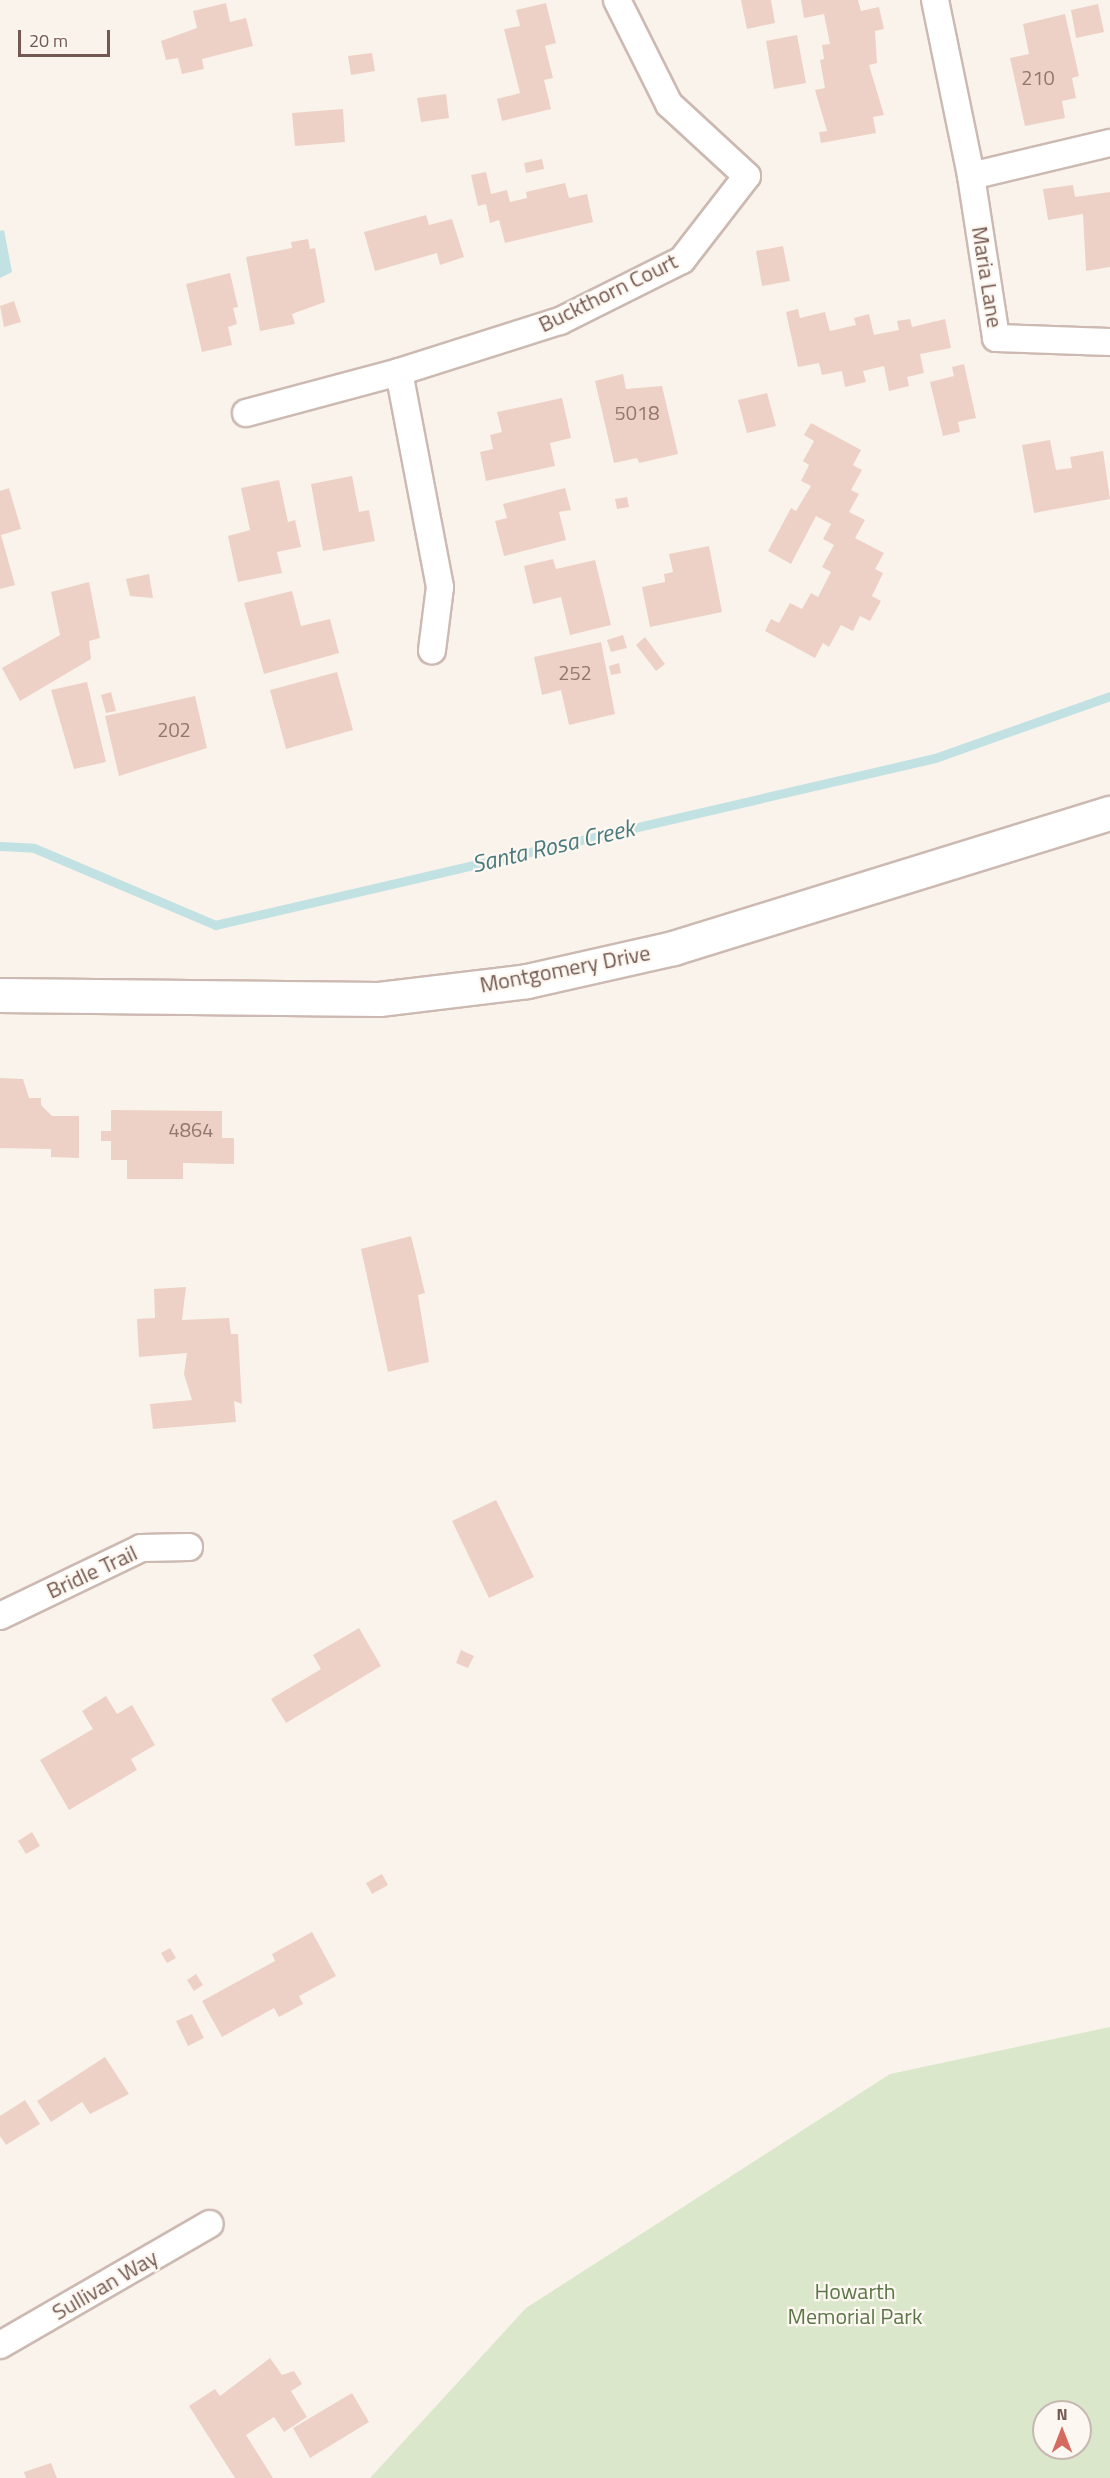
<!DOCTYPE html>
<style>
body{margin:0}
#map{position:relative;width:1110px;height:2478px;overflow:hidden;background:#faf3eb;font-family:"Titillium Web",sans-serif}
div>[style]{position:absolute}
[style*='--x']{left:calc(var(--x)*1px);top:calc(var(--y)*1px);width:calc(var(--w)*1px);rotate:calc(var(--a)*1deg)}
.green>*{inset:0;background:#dae7cb}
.water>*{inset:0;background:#c1e1e2}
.stream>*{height:9px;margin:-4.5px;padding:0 4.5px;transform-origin:4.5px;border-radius:4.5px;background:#c1e1e2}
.building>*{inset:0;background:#edd1c6}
.roads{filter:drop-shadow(2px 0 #ccbab2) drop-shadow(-2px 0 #ccbab2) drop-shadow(0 2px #ccbab2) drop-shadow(0 -2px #ccbab2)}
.street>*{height:26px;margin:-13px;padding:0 13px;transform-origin:13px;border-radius:13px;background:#fff}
.secondary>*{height:33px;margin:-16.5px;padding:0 16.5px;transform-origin:16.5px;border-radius:16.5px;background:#fff}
span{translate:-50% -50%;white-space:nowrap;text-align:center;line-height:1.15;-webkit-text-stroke:4.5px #fdf7f1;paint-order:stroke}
.number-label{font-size:20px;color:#92776e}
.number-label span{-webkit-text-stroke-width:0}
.street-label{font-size:22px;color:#735951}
.park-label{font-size:22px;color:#5d774a}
.water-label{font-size:24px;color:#497a7c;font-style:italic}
.north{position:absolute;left:1032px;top:2400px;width:60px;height:60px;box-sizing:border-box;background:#fdf7f1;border:2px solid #c6b8b1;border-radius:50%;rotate:0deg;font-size:16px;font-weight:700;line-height:24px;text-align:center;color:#735951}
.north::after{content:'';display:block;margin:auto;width:21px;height:27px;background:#d56b60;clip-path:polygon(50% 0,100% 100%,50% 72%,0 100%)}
.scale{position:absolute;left:18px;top:30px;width:92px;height:27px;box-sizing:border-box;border:3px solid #735951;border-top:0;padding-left:8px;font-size:18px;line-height:21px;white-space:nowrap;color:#735951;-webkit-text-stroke:4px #fdf7f1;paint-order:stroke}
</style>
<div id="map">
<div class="green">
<i style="clip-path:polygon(evenodd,1110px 2027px,1110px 2478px,370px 2478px,526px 2308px,890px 2074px,1110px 2027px,1044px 2412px,1080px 2412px,1080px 2448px,1044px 2448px,1044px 2412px)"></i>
</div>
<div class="water">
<i style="clip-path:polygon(4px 230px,12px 272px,0 278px,0 231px)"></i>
</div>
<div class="stream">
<i style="--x:0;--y:846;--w:34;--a:3"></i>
<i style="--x:34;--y:848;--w:197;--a:23"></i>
<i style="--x:215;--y:925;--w:739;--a:-13.06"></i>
<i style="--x:935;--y:758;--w:186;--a:-19.5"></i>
</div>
<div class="building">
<i style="clip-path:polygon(741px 0,771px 0,775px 23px,747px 29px)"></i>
<i style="clip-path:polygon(801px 0,858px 0,861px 11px,879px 7px,884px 29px,875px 31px,877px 63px,869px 65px,884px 115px,873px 117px,876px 133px,821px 143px,819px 132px,827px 131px,815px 90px,825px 88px,820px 60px,824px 59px,822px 45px,830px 44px,824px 14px,804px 18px)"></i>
<i style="clip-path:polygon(226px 3px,230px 22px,246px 18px,253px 46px,202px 59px,204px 69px,182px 74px,178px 58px,166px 60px,161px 41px,197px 28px,193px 11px)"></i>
<i style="clip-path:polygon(546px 3px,556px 43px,545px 46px,553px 78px,544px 80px,551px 109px,502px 121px,497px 99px,520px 93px,504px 29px,520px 26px,516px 10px)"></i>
<i style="clip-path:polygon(1098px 4px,1104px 32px,1076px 38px,1071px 10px)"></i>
<i style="clip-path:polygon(1065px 14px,1079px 76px,1072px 78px,1076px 98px,1062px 101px,1065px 118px,1025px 126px,1010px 58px,1029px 54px,1023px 24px)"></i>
<i style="clip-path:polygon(797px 35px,806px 83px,774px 89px,766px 41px)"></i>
<i style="clip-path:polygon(372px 53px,375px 71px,351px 75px,348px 56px)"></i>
<i style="clip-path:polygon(446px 94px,449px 118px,421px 122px,417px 98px)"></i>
<i style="clip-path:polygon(343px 109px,345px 142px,295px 146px,292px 113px)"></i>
<i style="clip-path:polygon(542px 159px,544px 169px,526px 173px,524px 163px)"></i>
<i style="clip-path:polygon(486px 172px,491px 194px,507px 190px,510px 202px,527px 198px,526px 192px,565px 183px,569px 198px,587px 194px,593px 222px,505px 243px,499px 220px,490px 223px,486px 204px,478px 206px,471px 175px)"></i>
<i style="clip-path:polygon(1073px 185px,1075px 197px,1110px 192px,1110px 267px,1086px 271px,1083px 214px,1048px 220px,1043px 189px)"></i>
<i style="clip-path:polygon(426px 215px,429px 225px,452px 219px,464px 257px,440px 265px,437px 253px,375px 271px,364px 232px)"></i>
<i style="clip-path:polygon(308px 239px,310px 249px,315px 248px,325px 302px,292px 314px,295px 324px,260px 331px,246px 257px,292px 248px,291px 242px)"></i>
<i style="clip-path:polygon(783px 246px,790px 281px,762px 286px,756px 251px)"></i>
<i style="clip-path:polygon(230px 273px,238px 307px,233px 308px,237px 324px,228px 327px,232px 345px,202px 352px,186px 284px)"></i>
<i style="clip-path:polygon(14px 301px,21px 322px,4px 327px,0 306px)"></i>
<i style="clip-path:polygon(798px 309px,800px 318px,825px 312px,830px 331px,856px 325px,854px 318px,869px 314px,874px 335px,899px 330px,897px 321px,910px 319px,912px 327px,945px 319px,951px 348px,920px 354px,924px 373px,907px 377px,909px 386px,889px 391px,884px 366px,863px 371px,866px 382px,845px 387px,842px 371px,822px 375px,819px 363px,798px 367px,786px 312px)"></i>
<i style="clip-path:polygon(964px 364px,976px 418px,958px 422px,960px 432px,943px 436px,930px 382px,954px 376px,952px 367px)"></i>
<i style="clip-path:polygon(623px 374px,626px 389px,662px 386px,678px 454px,639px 463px,637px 458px,614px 463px,595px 381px)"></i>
<i style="clip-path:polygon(767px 393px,776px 426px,747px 433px,738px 400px)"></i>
<i style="clip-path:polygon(562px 398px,571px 438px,550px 443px,555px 466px,486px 481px,480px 452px,493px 449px,490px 435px,502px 432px,497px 412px)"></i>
<i style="clip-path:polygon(811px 423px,861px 450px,853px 465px,862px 470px,851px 490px,859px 494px,849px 512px,865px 520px,855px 538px,884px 553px,875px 569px,883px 573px,872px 596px,881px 601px,870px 621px,860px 616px,853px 631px,841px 625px,829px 647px,823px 643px,815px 658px,765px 631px,771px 619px,779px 623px,790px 603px,802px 609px,811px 593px,818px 597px,831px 572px,822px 567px,834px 545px,823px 539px,831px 524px,816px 516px,791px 564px,768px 551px,791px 508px,796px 511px,811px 486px,801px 481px,809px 465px,803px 461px,814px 441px,804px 435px)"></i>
<i style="clip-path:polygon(1050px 440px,1056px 470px,1072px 468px,1070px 457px,1103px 451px,1110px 499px,1034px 513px,1022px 445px)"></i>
<i style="clip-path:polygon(352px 476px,359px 512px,369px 510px,375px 541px,323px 551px,311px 484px)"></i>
<i style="clip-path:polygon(279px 480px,288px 522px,295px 520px,301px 547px,277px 552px,282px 573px,238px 582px,228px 536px,250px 530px,241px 488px)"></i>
<i style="clip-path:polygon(9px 488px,21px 529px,1px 535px,15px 585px,0 589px,0 491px)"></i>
<i style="clip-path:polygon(565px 488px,571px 510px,559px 512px,566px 540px,504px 556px,495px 521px,507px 518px,503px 504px)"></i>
<i style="clip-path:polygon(627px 497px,629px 507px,617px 509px,615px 499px)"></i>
<i style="clip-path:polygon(709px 546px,722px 612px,650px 627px,642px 587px,665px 582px,664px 574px,673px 572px,669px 554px)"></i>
<i style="clip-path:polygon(553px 559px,556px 569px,595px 560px,611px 625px,570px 635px,561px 597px,533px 604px,524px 566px)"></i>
<i style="clip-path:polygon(149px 574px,153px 598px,130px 596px,126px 579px)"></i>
<i style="clip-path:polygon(89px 582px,100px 638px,89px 641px,91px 659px,20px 701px,2px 668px,60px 635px,51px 592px)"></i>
<i style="clip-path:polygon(292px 591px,301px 626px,330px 619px,339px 653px,264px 674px,244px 603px)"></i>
<i style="clip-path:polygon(623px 635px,627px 648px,611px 652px,607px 640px)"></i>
<i style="clip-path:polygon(645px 637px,665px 664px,656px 671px,636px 645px)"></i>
<i style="clip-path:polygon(601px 642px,615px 714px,569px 725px,561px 690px,542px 695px,534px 657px)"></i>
<i style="clip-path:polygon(619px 663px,621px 673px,611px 675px,609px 666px)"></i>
<i style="clip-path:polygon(337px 672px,353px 730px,286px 749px,270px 690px)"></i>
<i style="clip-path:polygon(87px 682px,106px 762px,74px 769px,51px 690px)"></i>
<i style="clip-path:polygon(111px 692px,116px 711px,106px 713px,101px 695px)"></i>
<i style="clip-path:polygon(195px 696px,207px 748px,119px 776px,105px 716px)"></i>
<i style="clip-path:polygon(0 1078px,23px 1079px,29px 1098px,41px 1098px,41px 1105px,52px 1116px,79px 1116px,79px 1158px,51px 1157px,51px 1149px,0 1148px)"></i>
<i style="clip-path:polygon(111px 1110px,222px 1111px,222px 1138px,234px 1138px,234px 1164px,183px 1163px,183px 1179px,127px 1179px,127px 1160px,111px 1160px,111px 1141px,101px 1141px,101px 1131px,111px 1131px)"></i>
<i style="clip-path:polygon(411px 1236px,425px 1293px,418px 1295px,429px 1362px,388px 1372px,361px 1249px)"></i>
<i style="clip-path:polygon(186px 1287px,182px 1320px,229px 1318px,231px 1334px,238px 1334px,242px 1404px,234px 1401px,236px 1422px,153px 1429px,150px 1404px,192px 1400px,184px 1374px,187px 1353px,139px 1357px,137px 1319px,155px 1318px,154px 1289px)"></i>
<i style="clip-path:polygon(496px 1500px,534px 1577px,489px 1598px,452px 1521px)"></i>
<i style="clip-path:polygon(359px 1628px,381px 1666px,286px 1723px,271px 1699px,321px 1669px,313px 1655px)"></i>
<i style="clip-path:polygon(461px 1650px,474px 1656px,468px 1668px,456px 1663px)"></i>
<i style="clip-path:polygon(106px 1696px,117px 1714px,132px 1705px,155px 1745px,131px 1759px,137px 1770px,69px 1810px,40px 1760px,93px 1729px,82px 1711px)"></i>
<i style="clip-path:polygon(32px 1832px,40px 1846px,26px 1854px,18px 1841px)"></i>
<i style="clip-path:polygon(382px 1874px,388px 1885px,372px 1894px,366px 1883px)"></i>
<i style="clip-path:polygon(312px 1932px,336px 1976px,299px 1996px,303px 2004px,279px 2017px,274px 2008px,222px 2037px,202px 2001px,275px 1961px,272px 1954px)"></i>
<i style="clip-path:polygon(170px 1948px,176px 1958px,167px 1963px,161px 1953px)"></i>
<i style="clip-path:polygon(196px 1974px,203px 1985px,194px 1991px,187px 1980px)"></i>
<i style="clip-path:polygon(192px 2014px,204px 2038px,188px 2046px,176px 2021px)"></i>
<i style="clip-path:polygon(105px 2057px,129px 2094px,90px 2114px,82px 2102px,51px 2122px,37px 2101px)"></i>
<i style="clip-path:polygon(25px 2100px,40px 2124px,6px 2145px,0 2136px,0 2116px)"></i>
<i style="clip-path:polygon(270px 2358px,282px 2375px,294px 2371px,302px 2384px,291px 2391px,307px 2417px,284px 2432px,274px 2417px,246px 2435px,273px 2478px,235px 2478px,189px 2406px,215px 2389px,220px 2396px)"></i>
<i style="clip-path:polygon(352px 2393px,369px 2422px,310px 2458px,293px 2428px)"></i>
<i style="clip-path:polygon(51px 2463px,57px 2478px,26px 2478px,24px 2472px)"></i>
</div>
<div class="roads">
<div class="street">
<i style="--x:935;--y:0;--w:180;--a:78.4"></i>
<i style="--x:971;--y:176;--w:164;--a:81.2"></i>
<i style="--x:996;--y:338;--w:114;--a:2"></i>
<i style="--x:971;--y:176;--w:143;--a:-13.4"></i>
<i style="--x:399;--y:372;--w:219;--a:79.2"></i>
<i style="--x:440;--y:587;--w:64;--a:97.2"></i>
<i style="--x:246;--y:413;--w:158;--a:-15"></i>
<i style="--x:399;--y:372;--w:169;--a:-17.6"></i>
<i style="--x:560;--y:321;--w:136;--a:-26.6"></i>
<i style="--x:682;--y:260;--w:106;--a:-52.3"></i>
<i style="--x:747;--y:176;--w:106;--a:-137.3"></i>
<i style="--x:669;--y:104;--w:116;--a:-116.6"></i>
<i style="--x:0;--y:1616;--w:157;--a:-25.7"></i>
<i style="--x:141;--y:1548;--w:48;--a:-1.2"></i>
<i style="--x:0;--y:2345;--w:242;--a:-30"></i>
</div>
<div class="secondary">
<i style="--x:0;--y:995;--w:379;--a:0.6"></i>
<i style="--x:379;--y:999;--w:149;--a:-6.9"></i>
<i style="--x:527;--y:981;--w:150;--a:-12.7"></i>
<i style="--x:673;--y:948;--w:457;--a:-17.2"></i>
</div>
</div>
<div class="number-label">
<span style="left:1038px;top:77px">210</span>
<span style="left:637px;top:412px">5018</span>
<span style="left:575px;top:672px">252</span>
<span style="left:174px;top:729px">202</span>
<span style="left:191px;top:1129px">4864</span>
</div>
<div class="street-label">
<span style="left:987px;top:277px;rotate:81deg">Maria Lane</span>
<span style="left:608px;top:293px;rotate:-26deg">Buckthorn Court</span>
<span style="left:565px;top:969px;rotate:-11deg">Montgomery Drive</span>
<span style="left:92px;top:1572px;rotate:-25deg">Bridle Trail</span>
<span style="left:105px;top:2285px;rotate:-30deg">Sullivan Way</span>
</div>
<div class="park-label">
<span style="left:855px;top:2304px">Howarth<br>Memorial Park</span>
</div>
<div class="water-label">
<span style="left:553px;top:846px;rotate:-13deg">Santa Rosa Creek</span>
</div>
<div class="north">N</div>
<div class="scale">20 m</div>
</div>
